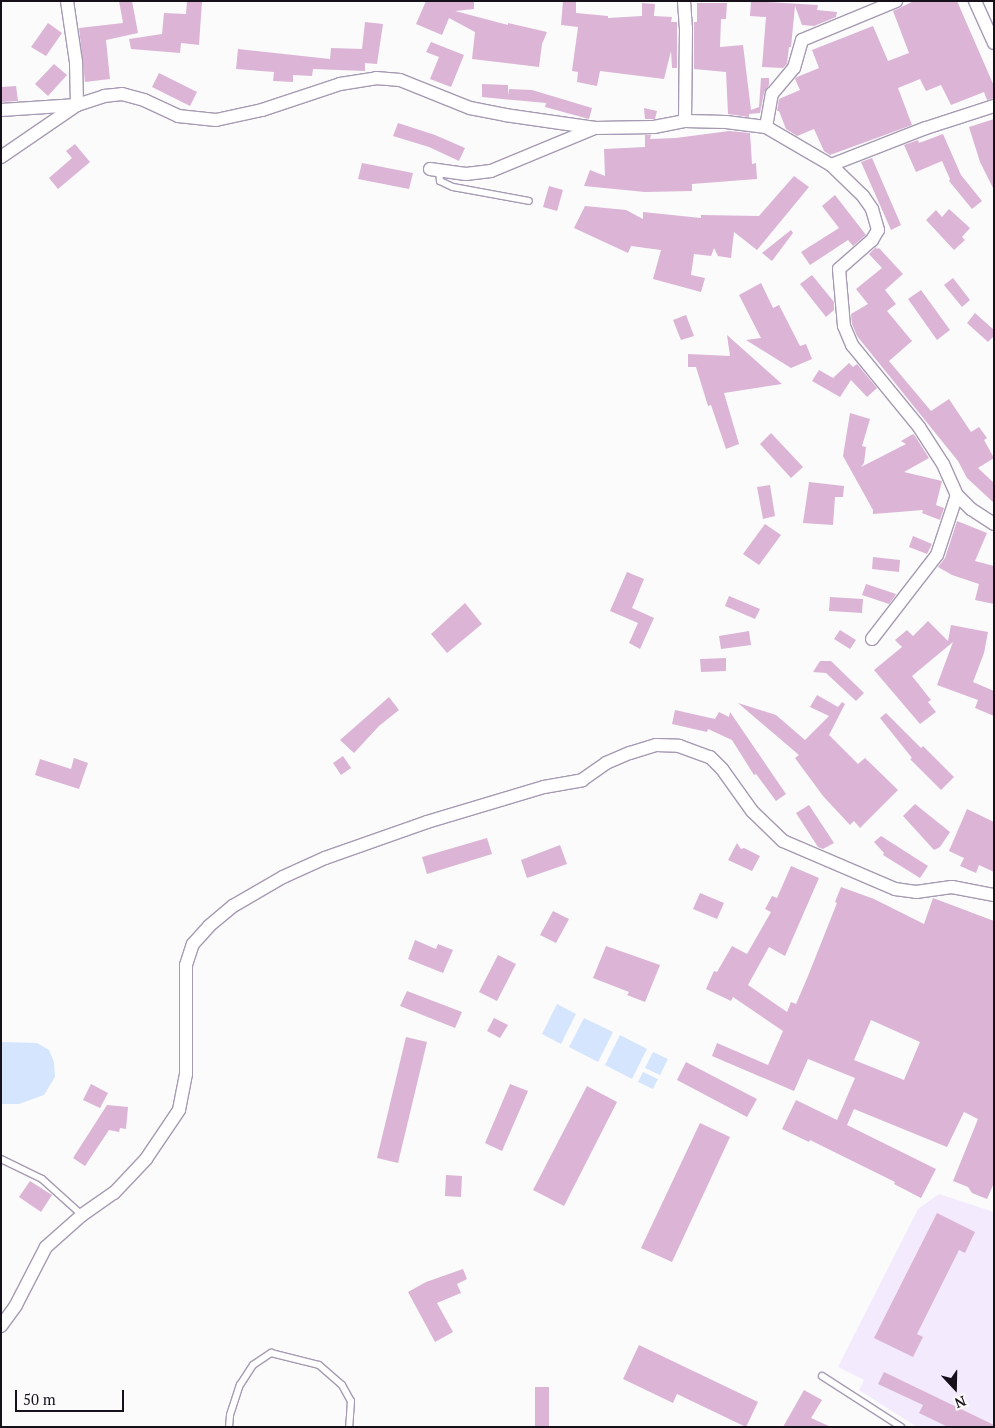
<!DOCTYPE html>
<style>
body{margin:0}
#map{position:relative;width:995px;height:1428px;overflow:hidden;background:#fbfbfb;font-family:"PT Serif",serif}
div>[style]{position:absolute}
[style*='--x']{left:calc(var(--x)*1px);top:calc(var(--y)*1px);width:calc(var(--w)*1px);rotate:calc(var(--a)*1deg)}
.built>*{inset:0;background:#f3eafe}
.water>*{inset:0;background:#d5e5fe}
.building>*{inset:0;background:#dbb4d6}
.roads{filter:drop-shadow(1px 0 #a69ab3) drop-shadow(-1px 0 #a69ab3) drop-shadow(0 1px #a69ab3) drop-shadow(0 -1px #a69ab3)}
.service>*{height:6px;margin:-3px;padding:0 3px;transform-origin:3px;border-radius:3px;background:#fff}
.minor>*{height:12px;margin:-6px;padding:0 6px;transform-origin:6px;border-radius:6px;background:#fff}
span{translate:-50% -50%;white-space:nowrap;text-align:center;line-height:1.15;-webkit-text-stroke:4px #fbfbfb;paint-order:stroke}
.frame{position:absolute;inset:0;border:2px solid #151019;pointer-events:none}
.north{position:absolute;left:930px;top:1363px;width:50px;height:50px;-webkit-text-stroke:4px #fbfbfb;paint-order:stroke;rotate:159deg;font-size:14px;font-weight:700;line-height:20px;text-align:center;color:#151019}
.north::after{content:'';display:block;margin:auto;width:18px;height:22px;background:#151019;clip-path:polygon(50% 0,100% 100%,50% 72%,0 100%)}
.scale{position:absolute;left:15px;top:1390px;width:109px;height:22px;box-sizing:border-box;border:2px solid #151019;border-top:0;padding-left:6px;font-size:15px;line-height:18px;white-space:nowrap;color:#151019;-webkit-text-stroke:4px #fbfbfb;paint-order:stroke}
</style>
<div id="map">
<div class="built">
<i style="clip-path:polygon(939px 1194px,994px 1212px,994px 1427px,917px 1427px,859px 1390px,864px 1380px,838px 1367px,918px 1209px)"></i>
</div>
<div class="water">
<i style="clip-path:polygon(557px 1004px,576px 1014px,561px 1044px,542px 1034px)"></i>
<i style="clip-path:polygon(584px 1018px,613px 1032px,598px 1062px,569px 1047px)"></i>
<i style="clip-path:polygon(620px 1035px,647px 1049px,632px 1079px,605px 1065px)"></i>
<i style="clip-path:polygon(1px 1042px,37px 1043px,49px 1050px,54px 1062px,55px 1077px,44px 1095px,19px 1104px,1px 1104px)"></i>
<i style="clip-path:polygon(653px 1052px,668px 1059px,660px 1075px,645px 1068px)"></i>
<i style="clip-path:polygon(643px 1072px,658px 1079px,653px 1089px,638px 1082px)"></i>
</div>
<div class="building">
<i style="clip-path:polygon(119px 1px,132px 1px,138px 33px,106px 40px,110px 79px,85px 82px,79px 28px,123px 23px)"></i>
<i style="clip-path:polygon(187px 1px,202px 1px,199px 45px,181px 43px,180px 53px,131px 49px,129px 39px,162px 34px,164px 13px,186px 14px)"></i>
<i style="clip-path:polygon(426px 1px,474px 1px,474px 9px,455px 11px,508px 25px,508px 23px,547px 32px,542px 44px,539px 67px,472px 59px,475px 32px,449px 18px,442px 35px,416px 24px)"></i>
<i style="clip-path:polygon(563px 1px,576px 1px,576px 13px,608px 16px,608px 18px,642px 16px,642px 3px,655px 4px,654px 16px,672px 17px,671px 22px,677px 22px,677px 68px,672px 68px,671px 51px,664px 79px,600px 71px,597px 86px,577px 82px,578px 72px,572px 71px,578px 27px,561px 25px)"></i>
<i style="clip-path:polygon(751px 1px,818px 5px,817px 10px,837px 12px,836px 17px,814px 26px,802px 25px,795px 6px,791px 47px,789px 47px,787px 64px,783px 68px,762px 67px,766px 17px,750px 16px)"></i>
<i style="clip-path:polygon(914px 1px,957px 1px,994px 86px,994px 98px,987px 100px,984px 92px,951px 105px,941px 85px,926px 91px,920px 79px,898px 88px,912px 125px,830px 155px,824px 151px,814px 129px,797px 136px,786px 129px,779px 111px,777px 111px,779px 99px,800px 90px,795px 79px,797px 77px,819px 68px,812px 50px,873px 26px,888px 61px,909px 53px,893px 11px)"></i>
<i style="clip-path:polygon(697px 3px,727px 3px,726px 19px,721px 19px,720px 47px,743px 45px,751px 110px,759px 107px,761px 78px,769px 78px,769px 85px,764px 93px,760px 113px,749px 114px,749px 117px,728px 114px,726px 72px,694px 69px,694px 22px,697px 22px)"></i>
<i style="clip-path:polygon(365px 22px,383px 24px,377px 64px,365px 63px,365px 71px,313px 69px,312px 76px,293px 75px,293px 82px,273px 81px,274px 72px,236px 69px,238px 49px,330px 59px,331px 48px,362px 49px)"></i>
<i style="clip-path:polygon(48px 23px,62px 33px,46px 56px,31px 47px)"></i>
<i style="clip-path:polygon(431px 42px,464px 55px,451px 87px,430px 79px,439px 57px,426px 52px)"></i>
<i style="clip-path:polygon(54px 64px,67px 75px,48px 96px,35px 84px)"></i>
<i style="clip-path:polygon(159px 73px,197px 92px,190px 106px,152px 87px)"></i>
<i style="clip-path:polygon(482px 84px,508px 85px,508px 96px,509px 89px,532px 90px,592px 108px,589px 119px,545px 107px,546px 103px,482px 97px)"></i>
<i style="clip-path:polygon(16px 86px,18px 101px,1px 102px,1px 87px)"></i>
<i style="clip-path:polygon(644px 108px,657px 111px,655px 119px,645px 119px)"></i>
<i style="clip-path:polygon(994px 119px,994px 190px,980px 162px,969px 127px)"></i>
<i style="clip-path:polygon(398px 123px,435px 135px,465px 148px,459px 161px,429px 147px,393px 136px)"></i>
<i style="clip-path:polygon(729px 131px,750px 133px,752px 164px,756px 163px,757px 179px,692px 184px,692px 191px,645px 192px,584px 186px,590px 170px,605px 176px,604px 149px,645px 147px,645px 135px,651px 135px,650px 139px,676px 138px)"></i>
<i style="clip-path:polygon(943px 134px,961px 175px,982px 201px,972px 209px,949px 181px,950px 179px,942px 161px,916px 172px,904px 145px,918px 140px,919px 143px)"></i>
<i style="clip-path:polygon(75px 144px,90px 162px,58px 189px,49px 178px,72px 158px,66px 151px)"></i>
<i style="clip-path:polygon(872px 158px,901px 225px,891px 230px,861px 162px)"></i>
<i style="clip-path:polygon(362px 163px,413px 173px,409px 189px,358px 179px)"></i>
<i style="clip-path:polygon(794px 176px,809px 187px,757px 250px,734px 232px,731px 258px,718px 256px,714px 248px,711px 256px,694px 254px,691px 275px,705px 278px,701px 292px,653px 279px,661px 250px,631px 246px,628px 253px,574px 228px,585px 206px,626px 210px,643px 219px,643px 212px,701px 218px,701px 215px,759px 216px)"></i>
<i style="clip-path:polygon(549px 186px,563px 190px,557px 211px,543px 207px)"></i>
<i style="clip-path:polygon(835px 195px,866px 235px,853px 246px,848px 240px,810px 265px,801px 252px,839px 228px,822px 206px)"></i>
<i style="clip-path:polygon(949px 209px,970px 228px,962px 237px,965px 240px,954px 250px,926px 220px,936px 210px,942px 217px)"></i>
<i style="clip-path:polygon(791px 230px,793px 233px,772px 261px,762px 253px)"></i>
<i style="clip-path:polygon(876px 247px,877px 249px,879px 248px,903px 274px,885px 290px,896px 304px,887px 311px,912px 341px,889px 361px,931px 411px,949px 399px,971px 432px,979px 427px,987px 438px,984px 440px,994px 458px,978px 468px,994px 483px,994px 503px,967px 478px,958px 461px,857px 336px,852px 324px,851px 314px,868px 304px,856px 289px,882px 268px,869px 254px)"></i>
<i style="clip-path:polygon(812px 275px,834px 302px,834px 310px,826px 317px,800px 284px)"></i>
<i style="clip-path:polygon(953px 278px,970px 300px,962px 307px,944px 285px)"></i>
<i style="clip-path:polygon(761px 283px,773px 308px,779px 305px,800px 346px,806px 344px,812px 359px,791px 368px,746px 340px,761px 338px,739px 295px)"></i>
<i style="clip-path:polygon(921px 290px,950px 330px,937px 340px,908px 299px)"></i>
<i style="clip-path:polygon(975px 313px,994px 330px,994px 336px,988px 342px,967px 323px)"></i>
<i style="clip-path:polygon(686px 315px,694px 336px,681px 340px,673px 320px)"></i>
<i style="clip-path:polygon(727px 335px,782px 384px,724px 393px,739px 444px,726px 449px,711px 405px,708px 406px,696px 367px,688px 367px,688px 354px,730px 356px)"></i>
<i style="clip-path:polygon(849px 363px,853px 367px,857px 364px,877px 388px,867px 397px,851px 380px,840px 397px,812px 381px,819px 370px,833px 378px)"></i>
<i style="clip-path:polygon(850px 413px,870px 419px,862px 446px,866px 447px,864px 463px,861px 467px,906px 444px,901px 441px,913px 434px,915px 436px,929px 458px,904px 472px,942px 481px,936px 505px,944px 508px,940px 520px,922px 513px,923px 510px,873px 514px,873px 510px,843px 456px)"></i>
<i style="clip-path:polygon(771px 433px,803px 467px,791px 478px,760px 444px)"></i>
<i style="clip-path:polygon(809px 482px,844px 486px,843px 497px,835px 497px,833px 525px,803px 523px)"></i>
<i style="clip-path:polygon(770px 485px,775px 516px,763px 519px,757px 487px)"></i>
<i style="clip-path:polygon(957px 521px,987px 533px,975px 561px,994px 566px,994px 604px,975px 600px,979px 584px,952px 575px,938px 567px,945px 558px)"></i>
<i style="clip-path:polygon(765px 524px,781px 535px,759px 565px,743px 554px)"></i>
<i style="clip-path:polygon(913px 536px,932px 544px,927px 554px,909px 547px)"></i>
<i style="clip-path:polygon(873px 557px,900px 560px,899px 572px,872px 569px)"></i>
<i style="clip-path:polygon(627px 572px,644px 579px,632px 608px,654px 618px,640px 649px,629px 643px,638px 623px,610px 611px)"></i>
<i style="clip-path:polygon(866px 584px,896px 594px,895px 596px,889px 604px,862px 595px)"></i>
<i style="clip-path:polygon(729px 596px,760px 609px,755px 619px,725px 606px)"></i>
<i style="clip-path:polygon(830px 597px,863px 599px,862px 613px,829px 611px)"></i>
<i style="clip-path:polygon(465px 603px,482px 624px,447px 653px,431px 634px)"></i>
<i style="clip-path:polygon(928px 621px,948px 641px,951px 625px,988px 632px,984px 653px,973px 682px,994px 691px,994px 716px,975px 708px,978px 700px,937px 685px,953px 642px,912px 676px,931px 700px,928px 702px,936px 712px,920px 724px,874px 670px,902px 647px,895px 640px,907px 630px,913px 636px)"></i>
<i style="clip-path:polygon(840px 630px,856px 640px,850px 649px,834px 639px)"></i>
<i style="clip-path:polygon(749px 631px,751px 645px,721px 649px,719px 636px)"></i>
<i style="clip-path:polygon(726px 658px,726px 671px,701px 672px,700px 659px)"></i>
<i style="clip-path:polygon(820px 661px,831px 661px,864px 693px,856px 701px,826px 673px,813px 672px)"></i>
<i style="clip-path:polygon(817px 695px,838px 707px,842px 702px,845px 704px,829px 735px,858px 764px,865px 758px,898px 790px,860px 828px,854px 821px,850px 825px,823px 796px,795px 758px,799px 755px,738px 703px,776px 715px,805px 740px,829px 716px,810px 707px)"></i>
<i style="clip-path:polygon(389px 697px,399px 710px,379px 726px,354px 753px,340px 740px)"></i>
<i style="clip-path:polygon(675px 710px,715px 719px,719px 712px,729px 717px,730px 712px,786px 794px,776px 801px,756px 774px,754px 775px,732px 740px,708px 729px,707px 732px,672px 724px)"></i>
<i style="clip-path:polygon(886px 713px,921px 748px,923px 746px,954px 777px,941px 790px,910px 759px,912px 758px,880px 718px)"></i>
<i style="clip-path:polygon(343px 756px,351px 768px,341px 775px,333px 763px)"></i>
<i style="clip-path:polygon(74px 758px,88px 763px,79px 789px,35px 775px,40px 759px,71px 769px)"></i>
<i style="clip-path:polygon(915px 804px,950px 832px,940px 847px,934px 850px,903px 816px)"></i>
<i style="clip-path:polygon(809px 805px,834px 843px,823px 849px,818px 847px,796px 813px)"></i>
<i style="clip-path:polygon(967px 809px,994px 822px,994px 872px,979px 865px,976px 873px,960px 866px,964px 858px,949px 851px)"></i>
<i style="clip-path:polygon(881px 836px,928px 866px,920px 878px,883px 855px,884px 853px,874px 842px)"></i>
<i style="clip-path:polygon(487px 838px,492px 854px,427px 874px,422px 857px)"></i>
<i style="clip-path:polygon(737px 843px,741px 849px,744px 848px,760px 856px,752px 871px,728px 860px)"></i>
<i style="clip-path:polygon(560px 845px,567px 864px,527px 878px,521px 860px)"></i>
<i style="clip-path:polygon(evenodd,791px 866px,819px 878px,785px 956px,769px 947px,748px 985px,787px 1012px,791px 1002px,796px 1004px,808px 976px,837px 903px,835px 902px,841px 887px,874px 899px,924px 924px,933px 898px,994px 921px,994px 1183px,987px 1199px,972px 1193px,968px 1187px,953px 1181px,978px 1119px,964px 1112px,947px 1147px,854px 1109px,847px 1125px,936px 1169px,921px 1198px,894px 1184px,895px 1182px,810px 1140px,809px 1142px,782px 1129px,796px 1100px,837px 1120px,855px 1078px,808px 1059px,794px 1091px,712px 1056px,717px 1043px,768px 1065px,783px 1031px,733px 997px,731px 1001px,706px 989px,714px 971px,717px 972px,732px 946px,747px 954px,771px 912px,765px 909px,772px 896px,777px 898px,791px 866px,871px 1020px,920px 1042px,904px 1080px,854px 1060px,871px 1020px)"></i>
<i style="clip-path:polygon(700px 893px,724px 903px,717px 919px,693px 909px)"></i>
<i style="clip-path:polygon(553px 911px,569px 919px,556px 943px,540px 935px)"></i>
<i style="clip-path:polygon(415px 940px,436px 949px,438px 944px,453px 950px,443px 973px,408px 959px)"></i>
<i style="clip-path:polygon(606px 946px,660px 965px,645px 1002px,627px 995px,629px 992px,593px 978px)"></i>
<i style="clip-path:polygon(498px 955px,516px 964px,497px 1001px,479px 992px)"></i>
<i style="clip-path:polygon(407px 991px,462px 1012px,455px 1028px,400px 1006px)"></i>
<i style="clip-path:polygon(494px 1018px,508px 1025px,500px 1038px,487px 1031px)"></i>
<i style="clip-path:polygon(406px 1037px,427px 1042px,398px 1163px,377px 1158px)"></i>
<i style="clip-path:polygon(686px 1062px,757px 1099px,747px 1117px,677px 1080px)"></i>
<i style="clip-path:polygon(91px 1084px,108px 1093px,100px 1108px,83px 1100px)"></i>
<i style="clip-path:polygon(510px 1084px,528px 1091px,502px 1151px,485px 1143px)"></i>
<i style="clip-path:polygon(587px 1086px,617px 1102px,564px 1206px,533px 1190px)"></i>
<i style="clip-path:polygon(107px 1105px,128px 1107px,126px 1129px,120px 1128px,119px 1132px,109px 1130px,85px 1166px,73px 1158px)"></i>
<i style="clip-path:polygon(700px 1123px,730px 1137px,672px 1262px,641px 1248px)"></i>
<i style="clip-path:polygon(446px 1175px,462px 1176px,461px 1197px,445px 1196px)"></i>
<i style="clip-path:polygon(30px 1181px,52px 1195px,41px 1212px,19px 1197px)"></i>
<i style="clip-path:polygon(937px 1213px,975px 1232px,965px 1253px,959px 1250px,917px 1334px,923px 1337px,913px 1357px,874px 1338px)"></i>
<i style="clip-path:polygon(463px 1269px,467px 1279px,457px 1284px,461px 1293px,437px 1303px,453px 1332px,435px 1342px,408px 1292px,426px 1282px)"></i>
<i style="clip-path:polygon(639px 1345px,758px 1402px,746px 1427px,677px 1394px,673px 1403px,623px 1379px)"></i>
<i style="clip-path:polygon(884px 1372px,994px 1425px,994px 1427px,948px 1427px,919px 1413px,923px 1405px,878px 1384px)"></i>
<i style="clip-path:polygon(535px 1387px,549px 1387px,549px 1427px,535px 1427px)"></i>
<i style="clip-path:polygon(804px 1390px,822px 1400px,811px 1418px,831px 1427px,783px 1427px)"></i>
</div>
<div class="roads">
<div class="service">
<i style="--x:439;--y:170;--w:11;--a:85"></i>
<i style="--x:440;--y:181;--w:14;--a:25"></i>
<i style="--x:453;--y:187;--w:77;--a:10.4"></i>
<i style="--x:1;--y:1159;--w:46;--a:26"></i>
<i style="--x:42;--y:1179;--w:54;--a:42"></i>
<i style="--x:822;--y:1376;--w:94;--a:32.8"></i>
<i style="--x:229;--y:1427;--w:12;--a:-85"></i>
<i style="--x:230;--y:1415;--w:32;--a:-72"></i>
<i style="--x:240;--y:1385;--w:24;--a:-57"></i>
<i style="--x:253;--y:1365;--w:22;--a:-34"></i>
<i style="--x:271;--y:1353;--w:49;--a:14"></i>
<i style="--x:319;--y:1365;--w:30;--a:41"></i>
<i style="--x:342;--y:1385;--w:18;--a:61"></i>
<i style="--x:351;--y:1401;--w:26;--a:94"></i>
</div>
<div class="minor">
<i style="--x:684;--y:1;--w:27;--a:86"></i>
<i style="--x:686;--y:28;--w:93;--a:90.6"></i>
<i style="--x:975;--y:1;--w:46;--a:65.7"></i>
<i style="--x:1;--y:110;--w:76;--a:-3.8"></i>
<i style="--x:77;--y:105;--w:43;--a:-91.3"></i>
<i style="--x:76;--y:62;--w:62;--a:-98.4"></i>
<i style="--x:766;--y:127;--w:34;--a:-80"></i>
<i style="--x:772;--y:94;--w:34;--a:-50"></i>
<i style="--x:794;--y:68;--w:29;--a:-74"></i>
<i style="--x:802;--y:40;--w:102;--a:-22.5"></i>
<i style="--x:1;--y:157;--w:92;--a:-34.4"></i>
<i style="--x:77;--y:105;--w:28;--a:-18"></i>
<i style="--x:104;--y:96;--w:18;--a:-6"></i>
<i style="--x:122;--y:94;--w:23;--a:15"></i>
<i style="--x:144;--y:100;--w:38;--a:25"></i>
<i style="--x:178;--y:116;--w:38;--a:6"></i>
<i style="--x:216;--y:120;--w:47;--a:-12.3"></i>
<i style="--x:262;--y:110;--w:82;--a:-18.4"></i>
<i style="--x:340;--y:84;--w:36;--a:-9"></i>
<i style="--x:376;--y:78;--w:24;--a:5"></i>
<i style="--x:400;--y:80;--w:75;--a:21.8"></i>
<i style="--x:470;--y:108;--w:36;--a:11"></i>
<i style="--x:505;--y:115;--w:91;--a:8.2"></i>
<i style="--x:595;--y:128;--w:59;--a:-1"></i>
<i style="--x:654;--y:127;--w:32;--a:-11"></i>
<i style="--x:685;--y:121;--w:41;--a:1.4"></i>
<i style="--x:726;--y:122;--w:40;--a:7.1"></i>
<i style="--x:766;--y:127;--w:75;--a:30.3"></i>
<i style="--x:831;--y:165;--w:45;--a:44.1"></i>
<i style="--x:863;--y:196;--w:16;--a:55"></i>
<i style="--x:872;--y:209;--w:22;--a:74"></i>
<i style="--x:878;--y:230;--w:12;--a:121"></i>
<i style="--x:872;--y:240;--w:44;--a:138.7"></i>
<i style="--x:839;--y:269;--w:57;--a:85"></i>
<i style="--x:844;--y:326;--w:21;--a:67"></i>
<i style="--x:852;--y:345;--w:106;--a:50.7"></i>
<i style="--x:919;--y:427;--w:44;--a:57"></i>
<i style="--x:943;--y:464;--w:34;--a:66"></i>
<i style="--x:957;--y:495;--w:20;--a:45"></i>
<i style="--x:971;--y:509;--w:27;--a:33"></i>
<i style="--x:831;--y:165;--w:102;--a:-21.3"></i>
<i style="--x:926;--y:128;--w:71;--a:-17.9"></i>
<i style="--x:430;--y:169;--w:36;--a:8"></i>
<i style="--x:466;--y:174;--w:25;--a:-7"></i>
<i style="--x:491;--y:171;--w:113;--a:-22.5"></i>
<i style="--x:872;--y:639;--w:106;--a:-52.3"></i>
<i style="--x:937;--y:555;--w:63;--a:-71.6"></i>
<i style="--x:1;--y:1326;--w:26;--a:-54"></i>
<i style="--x:16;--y:1305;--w:65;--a:-62.7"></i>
<i style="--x:46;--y:1247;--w:48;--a:-41.6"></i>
<i style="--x:82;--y:1215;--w:39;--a:-35"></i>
<i style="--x:114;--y:1193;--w:47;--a:-46.7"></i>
<i style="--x:146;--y:1159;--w:59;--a:-56"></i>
<i style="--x:179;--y:1110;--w:37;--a:-79"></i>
<i style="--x:186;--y:1074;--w:109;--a:-90"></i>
<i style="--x:186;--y:965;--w:22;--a:-72"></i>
<i style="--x:193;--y:944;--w:24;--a:-48"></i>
<i style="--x:209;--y:926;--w:31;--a:-40"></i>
<i style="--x:233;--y:906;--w:58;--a:-30.1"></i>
<i style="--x:283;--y:877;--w:46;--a:-24.3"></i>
<i style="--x:325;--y:858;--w:108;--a:-19.4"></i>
<i style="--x:427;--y:822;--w:122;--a:-16.7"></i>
<i style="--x:544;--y:787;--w:39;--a:-10"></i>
<i style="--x:582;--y:780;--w:29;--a:-35"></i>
<i style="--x:606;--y:763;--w:26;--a:-23"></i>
<i style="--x:630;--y:753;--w:27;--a:-17"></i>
<i style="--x:656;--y:745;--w:23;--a:2"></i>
<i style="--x:679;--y:746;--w:33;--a:20"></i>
<i style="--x:710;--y:757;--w:17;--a:45"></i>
<i style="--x:722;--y:769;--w:52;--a:54.5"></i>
<i style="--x:752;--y:811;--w:43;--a:44.1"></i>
<i style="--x:783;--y:841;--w:122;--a:23.2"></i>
<i style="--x:895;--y:889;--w:21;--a:8"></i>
<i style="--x:916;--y:892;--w:36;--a:-8"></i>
<i style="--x:952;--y:887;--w:43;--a:10.8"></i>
</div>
</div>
<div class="frame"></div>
<div class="north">N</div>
<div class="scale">50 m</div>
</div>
